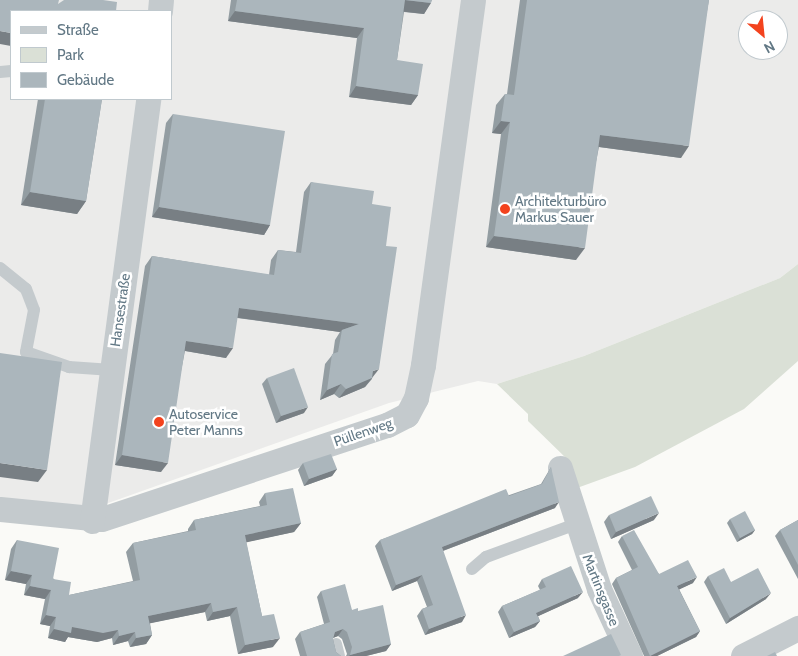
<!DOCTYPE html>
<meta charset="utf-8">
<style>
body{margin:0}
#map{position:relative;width:798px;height:656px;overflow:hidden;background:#fafaf7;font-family:Cabin,sans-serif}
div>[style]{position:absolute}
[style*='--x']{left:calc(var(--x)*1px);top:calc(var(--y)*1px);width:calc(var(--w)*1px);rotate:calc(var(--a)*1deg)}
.built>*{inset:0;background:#ebebea}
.green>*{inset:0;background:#dae0d6}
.service>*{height:12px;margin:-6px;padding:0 6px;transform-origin:6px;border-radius:6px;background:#c4cacd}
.minor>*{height:25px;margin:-12.5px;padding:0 12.5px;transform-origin:12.5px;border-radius:12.5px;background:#c4cacd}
.wall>*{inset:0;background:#939da2}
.shaded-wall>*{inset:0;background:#787f84}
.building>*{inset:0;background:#abb6bc}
.dots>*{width:14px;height:14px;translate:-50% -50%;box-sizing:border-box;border:2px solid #fff;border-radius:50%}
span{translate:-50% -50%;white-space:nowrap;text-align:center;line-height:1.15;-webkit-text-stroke:5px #fff;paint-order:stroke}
.poi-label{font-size:14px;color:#627885}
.left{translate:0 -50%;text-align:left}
.street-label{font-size:14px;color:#627885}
.legend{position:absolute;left:10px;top:10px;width:162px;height:90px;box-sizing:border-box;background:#fff;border:1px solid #c0c9ce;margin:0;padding:6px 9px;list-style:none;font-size:15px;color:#627885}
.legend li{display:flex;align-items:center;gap:10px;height:25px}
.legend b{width:25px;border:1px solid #c0c9ce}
.north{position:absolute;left:738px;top:10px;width:50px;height:50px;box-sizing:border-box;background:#fff;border:1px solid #c0c9ce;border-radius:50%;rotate:152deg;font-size:14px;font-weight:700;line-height:20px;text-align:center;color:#627885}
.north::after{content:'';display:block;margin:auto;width:18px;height:22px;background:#f3431e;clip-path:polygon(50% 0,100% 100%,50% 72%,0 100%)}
</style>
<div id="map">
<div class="built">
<i style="clip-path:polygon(evenodd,0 0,798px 0,798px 264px,780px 278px,584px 356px,497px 384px,478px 381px,389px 403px,83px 512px,0 500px,0 0,11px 11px,171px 11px,171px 99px,11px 99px,11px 11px,0 0,748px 20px,778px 20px,778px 50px,748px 50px,748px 20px)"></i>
</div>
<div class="green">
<i style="clip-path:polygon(798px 264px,798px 361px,744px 409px,635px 467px,577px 488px,568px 460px,528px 421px,528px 414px,497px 384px,584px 356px,780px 278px)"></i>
</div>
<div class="service">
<i style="--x:0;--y:72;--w:11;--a:-5"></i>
<i style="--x:0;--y:268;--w:33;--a:39"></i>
<i style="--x:26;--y:289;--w:22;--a:69"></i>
<i style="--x:34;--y:310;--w:43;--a:100.8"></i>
<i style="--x:26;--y:352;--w:46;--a:19.2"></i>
<i style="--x:69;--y:367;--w:43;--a:4"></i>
<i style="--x:472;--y:569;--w:18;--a:-41"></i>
<i style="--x:486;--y:557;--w:96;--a:-20.1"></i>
<i style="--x:336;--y:644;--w:12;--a:76"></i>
</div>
<div class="minor">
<i style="--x:160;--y:11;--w:11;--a:-85"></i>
<i style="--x:560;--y:468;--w:127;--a:72.1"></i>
<i style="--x:599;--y:589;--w:74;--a:65.2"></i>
<i style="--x:0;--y:509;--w:102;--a:5.6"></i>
<i style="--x:102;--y:519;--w:300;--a:-18.3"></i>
<i style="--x:387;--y:425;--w:22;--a:-27"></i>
<i style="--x:407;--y:415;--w:19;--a:-62"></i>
<i style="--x:416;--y:398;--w:34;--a:-78"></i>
<i style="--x:423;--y:365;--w:368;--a:-82.2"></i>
<i style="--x:92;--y:521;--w:426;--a:-82.4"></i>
<i style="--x:743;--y:656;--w:62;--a:-27"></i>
</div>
<div class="wall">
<i style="clip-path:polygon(231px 0,432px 0,424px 14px,404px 12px,397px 60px,418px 95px,411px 105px,349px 97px,357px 38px,228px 21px)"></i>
<i style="clip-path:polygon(520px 0,709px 0,681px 158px,599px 147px,576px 260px,486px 247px,501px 134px,492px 133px,496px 105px,505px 94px,507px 94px)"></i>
<i style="clip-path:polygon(38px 99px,102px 99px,86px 201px,77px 214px,21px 205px)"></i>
<i style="clip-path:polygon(173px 114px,270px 225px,264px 235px,152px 217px,166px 123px)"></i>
<i style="clip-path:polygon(311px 182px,372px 204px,386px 246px,372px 379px,365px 387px,339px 398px,334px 394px,320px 400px,325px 364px,333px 354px,335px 340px,340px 332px,237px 318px,226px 358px,185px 351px,161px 472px,115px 465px,145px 266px,152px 256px,269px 275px,271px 260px,278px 250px,296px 252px,304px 192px)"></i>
<i style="clip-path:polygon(267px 378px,304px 413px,276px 423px,262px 384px)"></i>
<i style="clip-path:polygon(303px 463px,337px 469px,332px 476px,304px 486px,298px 470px)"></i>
<i style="clip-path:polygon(551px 467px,555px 508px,443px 551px,462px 622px,425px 635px,417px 616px,422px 609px,427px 607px,417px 581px,392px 591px,375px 546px,380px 540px,541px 484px)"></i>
<i style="clip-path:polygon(265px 493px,301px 523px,294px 532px,246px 542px,262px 616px,273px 647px,238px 654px,230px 616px,207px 621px,205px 612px,150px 623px,152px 635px,146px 644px,130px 647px,128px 641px,113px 645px,112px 638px,97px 642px,68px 637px,65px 642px,48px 638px,50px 626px,40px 624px,45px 599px,24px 595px,26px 584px,5px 580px,11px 549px,17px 540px,69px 595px,133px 581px,126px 552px,133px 543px,188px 531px,188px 529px,194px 520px,260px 506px,259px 502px)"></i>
<i style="clip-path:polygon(609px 515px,654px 520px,611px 539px,604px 522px)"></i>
<i style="clip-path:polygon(730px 519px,755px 530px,752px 534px,737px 542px,727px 523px)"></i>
<i style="clip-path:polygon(798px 520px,798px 579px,775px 536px,780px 530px)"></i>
<i style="clip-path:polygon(622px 536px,659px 574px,693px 583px,679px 589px,700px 631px,696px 637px,657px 656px,644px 656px,612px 584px,616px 578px,632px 570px,618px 542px)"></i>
<i style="clip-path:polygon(708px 576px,731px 582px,766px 599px,726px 624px,704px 582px)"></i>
<i style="clip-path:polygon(542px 579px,578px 598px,538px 616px,540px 621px,535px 627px,509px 638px,498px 612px,502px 606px,540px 590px,538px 586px)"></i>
<i style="clip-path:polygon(321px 591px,352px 610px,358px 611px,391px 644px,386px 651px,366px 656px,346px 656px,347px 654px,342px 639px,338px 636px,333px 638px,333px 639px,336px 652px,341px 656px,300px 656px,295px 639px,300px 632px,324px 624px,317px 597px)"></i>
</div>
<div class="shaded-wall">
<i style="clip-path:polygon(405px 0,431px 3px,424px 14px,398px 11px)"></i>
<i style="clip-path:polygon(235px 11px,364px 28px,357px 38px,228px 21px)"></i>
<i style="clip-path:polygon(0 31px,11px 33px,11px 46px,0 44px)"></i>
<i style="clip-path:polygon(356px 86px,418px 95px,411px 105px,349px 97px)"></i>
<i style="clip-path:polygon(501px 121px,510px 122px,501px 134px,492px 133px)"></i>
<i style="clip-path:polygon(600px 135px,689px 146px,681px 158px,592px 146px)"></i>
<i style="clip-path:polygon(30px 192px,86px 201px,77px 214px,21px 205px)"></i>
<i style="clip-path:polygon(159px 207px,270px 225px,264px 235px,152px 217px)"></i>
<i style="clip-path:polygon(494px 236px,585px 248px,576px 260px,486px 247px)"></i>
<i style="clip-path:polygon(239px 308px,359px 324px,342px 330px,340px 332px,232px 317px)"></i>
<i style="clip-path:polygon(186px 341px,233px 348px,226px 358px,180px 350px)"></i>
<i style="clip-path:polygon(379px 369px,365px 387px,339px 398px,346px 389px,373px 371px)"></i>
<i style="clip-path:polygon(341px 384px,334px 394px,320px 400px,327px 390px)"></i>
<i style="clip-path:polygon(308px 407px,304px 413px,276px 423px,281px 416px)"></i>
<i style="clip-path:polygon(122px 455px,168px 463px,161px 472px,115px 465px)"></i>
<i style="clip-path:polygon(0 463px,47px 470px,38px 482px,0 477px)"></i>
<i style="clip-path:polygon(337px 469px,332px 476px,304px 486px,309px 479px)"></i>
<i style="clip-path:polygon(559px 502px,555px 508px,437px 553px,442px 547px)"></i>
<i style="clip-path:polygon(659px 513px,654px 520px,611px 539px,616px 532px)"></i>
<i style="clip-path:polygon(301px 523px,294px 532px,239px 544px,245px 535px)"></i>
<i style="clip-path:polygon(755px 530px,752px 534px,737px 542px,740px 538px)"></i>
<i style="clip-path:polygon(11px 571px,32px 575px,26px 584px,5px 580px)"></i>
<i style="clip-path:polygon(422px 575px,417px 581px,392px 591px,396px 585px)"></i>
<i style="clip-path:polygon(697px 577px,693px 583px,674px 592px,677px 586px)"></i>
<i style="clip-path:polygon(30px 586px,51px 590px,45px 599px,24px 595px)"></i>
<i style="clip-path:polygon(583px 592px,578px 598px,532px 619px,536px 613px)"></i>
<i style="clip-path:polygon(771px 593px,766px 599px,726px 624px,730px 618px)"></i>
<i style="clip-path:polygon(211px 603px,205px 612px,142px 625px,148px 616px)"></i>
<i style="clip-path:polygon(237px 607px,230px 616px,207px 621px,213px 612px)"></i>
<i style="clip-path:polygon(46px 615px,56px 617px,50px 626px,40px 624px)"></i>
<i style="clip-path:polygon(466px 615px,462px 622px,425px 635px,429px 629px)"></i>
<i style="clip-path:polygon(540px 621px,535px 627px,509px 638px,514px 632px)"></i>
<i style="clip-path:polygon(72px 627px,118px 630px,112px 638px,97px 642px,68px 637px,65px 642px,48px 638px,54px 629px)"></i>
<i style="clip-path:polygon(343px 629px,338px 636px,330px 639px,335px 632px)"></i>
<i style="clip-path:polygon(700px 631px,696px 637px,657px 656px,650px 656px)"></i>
<i style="clip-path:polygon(135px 632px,128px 641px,113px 645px,119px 636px)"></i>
<i style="clip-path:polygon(152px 635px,146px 644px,130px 647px,136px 638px)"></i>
<i style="clip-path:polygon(280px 638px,273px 647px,238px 654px,245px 645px)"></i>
<i style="clip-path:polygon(391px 644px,386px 651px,366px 656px,349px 656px,350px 655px)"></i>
</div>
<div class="building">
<i style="clip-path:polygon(0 0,59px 0,58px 4px,64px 0,103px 0,117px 2px,116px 11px,11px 11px,11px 33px,0 31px)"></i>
<i style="clip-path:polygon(237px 0,432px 0,431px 3px,405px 0,397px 60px,423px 64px,418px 95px,356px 86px,364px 28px,235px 11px)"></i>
<i style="clip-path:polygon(527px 0,709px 0,689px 146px,600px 135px,585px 248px,494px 236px,510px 122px,501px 121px,505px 94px,514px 95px)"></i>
<i style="clip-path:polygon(45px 99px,102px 99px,86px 201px,30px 192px)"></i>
<i style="clip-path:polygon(173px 114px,285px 131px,270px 225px,159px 207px)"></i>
<i style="clip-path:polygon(311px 182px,374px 191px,372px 204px,391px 207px,386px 246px,397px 247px,379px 369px,373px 371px,372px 378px,346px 389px,341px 384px,327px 390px,332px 354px,338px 352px,342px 330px,359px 324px,239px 308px,233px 348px,186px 341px,168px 463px,122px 455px,152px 256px,274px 275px,278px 250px,301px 253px)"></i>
<i style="clip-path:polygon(0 353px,62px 362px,47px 470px,0 463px)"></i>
<i style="clip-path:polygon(294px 368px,308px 407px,281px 416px,267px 378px)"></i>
<i style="clip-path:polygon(331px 454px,337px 469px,309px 479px,303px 463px)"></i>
<i style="clip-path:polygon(551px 467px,559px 502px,442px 547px,466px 615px,429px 629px,422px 609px,433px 605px,422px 575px,396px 585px,380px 540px,506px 489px,509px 496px,542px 484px)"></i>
<i style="clip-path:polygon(293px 488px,301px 523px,245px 535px,262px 616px,274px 614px,280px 638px,245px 645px,237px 607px,213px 612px,211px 603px,148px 616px,152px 635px,136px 638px,135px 632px,119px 636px,118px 630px,103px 633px,72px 627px,71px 633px,54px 629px,56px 617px,46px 615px,51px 590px,30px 586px,32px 575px,11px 571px,17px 540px,59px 548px,53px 579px,71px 582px,69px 595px,140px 580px,133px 543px,196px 530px,194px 520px,267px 505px,265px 493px)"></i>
<i style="clip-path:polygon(651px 496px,659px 513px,616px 532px,609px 515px)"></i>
<i style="clip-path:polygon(745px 511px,755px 530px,740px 538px,730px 519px)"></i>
<i style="clip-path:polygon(798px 520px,798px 565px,780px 530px)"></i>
<i style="clip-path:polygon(634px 530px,659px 574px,688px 560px,697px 577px,677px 586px,700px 631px,650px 656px,616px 578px,638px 567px,622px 536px)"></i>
<i style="clip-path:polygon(571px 566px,583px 592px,536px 613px,540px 621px,514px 632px,502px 606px,546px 587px,542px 579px)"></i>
<i style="clip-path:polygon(724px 568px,731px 582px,758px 568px,771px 593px,730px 618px,708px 576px)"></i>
<i style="clip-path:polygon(345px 584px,352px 610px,358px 608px,358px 611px,383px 605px,391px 644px,350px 655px,352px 647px,347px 632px,343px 629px,335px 632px,333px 639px,336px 652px,341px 656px,307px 656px,300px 632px,330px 622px,321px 591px)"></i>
<i style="clip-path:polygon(611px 634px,621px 655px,619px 656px,563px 656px)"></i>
<i style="clip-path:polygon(775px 652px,777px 656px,767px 656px)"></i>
</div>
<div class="dots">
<i style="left:505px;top:209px;background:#f3431e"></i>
<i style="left:159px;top:422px;background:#f3431e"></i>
</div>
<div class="poi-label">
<span class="left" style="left:515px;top:209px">Architekturbüro<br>Markus Sauer</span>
<span class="left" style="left:169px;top:422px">Autoservice<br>Peter Manns</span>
</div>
<div class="street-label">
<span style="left:120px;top:310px;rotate:-82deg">Hansestraße</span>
<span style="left:363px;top:432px;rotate:-19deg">Püllenweg</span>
<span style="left:601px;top:590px;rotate:68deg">Martinsgasse</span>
</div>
<ul class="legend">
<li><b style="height:6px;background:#c4cacd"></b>Straße</li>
<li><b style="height:14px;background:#dae0d6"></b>Park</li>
<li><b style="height:14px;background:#abb6bc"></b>Gebäude</li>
</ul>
<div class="north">N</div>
</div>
